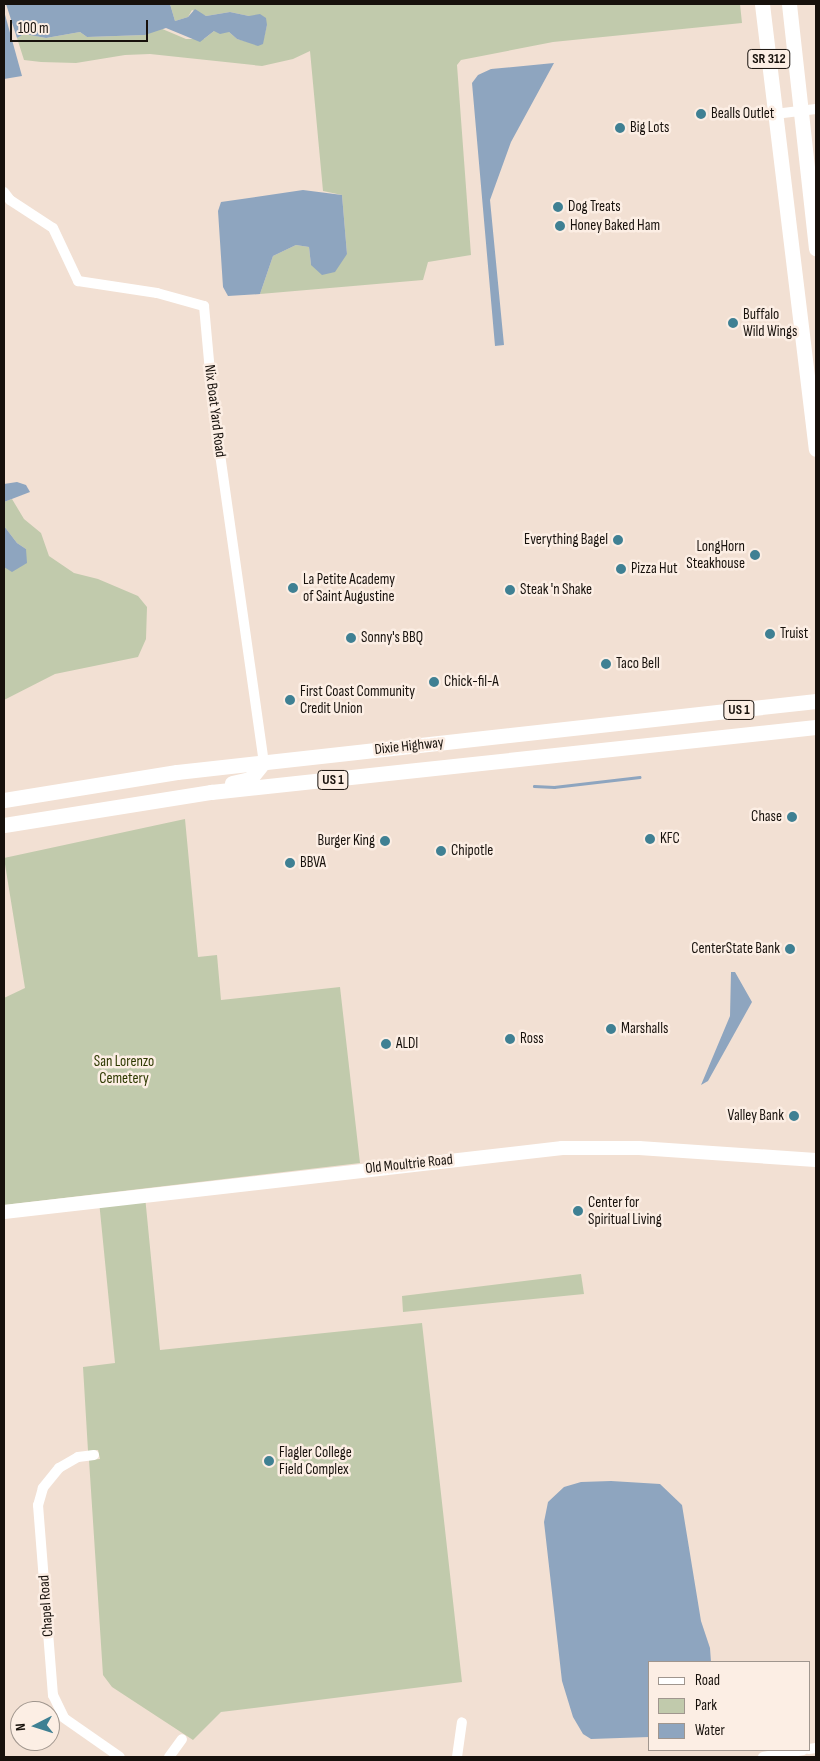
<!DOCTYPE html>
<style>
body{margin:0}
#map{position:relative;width:820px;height:1761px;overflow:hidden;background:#f2e0d3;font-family:"Sofia Sans Condensed",sans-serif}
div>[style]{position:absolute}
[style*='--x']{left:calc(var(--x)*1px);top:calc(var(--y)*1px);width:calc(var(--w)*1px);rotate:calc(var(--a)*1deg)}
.green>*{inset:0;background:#c1caac}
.water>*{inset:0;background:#8ea5bf}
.stream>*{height:2.5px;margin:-1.25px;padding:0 1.25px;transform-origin:1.25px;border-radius:1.25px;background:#8ea5bf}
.minor>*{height:10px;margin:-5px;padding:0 5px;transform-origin:5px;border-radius:5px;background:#fff}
.secondary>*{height:14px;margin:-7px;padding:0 7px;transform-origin:7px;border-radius:7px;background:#fff}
.primary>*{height:15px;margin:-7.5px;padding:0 7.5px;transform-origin:7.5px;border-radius:7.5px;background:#fff}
.dots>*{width:14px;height:14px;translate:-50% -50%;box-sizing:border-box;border:2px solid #fceee4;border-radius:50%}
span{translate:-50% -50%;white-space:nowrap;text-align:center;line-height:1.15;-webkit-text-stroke:5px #fceee4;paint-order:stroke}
.shield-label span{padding:1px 4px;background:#fceee4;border:1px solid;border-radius:4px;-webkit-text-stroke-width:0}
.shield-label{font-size:14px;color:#17110c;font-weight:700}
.poi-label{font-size:15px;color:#17110c}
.left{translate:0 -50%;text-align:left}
.right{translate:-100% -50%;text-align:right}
.street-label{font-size:15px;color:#17110c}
.park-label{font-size:15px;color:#2e3901}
.frame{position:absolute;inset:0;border:5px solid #17110c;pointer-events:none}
.legend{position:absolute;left:648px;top:1661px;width:162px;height:90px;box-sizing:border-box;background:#fceee4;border:1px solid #a0968e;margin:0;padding:6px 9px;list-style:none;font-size:15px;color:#17110c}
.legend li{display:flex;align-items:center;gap:10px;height:25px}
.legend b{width:25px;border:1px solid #a0968e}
.north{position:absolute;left:10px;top:1701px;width:50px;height:50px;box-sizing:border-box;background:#fceee4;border:1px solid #a0968e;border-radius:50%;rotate:265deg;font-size:14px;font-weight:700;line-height:20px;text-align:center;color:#17110c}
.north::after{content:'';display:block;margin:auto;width:18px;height:22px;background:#3f8093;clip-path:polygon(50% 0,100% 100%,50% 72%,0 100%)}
.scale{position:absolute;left:10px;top:20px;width:138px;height:22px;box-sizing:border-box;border:2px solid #17110c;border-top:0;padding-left:6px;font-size:15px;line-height:18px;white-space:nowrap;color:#17110c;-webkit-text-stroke:4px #fceee4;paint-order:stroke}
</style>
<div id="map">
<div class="green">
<i style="clip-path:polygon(170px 4px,740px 4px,742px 23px,553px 42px,461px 60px,457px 65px,471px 255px,428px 262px,423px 280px,260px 294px,273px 256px,296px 245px,309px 247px,311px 265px,347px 254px,342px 195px,323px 191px,310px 51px,293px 59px,262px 66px,150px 54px,125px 55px,76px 63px,41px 62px,24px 60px,17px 38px,24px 34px,46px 38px,80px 32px,87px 37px,145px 35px,160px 28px,186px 39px,204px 39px,214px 31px,229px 32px,237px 39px,252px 43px,264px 37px,267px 25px,249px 16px,230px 12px,206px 16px,192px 10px,188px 17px,175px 21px)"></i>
<i style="clip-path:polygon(12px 499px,24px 519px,41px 533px,49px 556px,74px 573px,98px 579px,138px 596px,147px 607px,146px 639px,138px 657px,55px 674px,4px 700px,4px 567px,26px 549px,17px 543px,4px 526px,4px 502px)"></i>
<i style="clip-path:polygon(185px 819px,198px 957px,217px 955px,221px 1000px,340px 987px,360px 1163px,4px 1205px,4px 998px,25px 988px,4px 858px)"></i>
<i style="clip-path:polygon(145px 1196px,160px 1350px,422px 1323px,462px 1682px,221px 1712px,193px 1740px,112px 1687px,103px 1675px,89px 1460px,100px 1459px,98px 1450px,88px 1451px,83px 1367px,115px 1363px,99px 1201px)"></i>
<i style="clip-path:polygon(581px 1274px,584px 1294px,403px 1312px,402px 1296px)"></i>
</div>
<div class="water">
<i style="clip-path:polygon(6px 4px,170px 4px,175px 21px,188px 17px,195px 9px,206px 16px,230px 12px,249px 16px,260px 14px,266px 18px,267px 25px,263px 44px,258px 46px,237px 39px,229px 32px,220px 34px,214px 31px,200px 42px,166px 28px,145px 35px,87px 37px,80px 32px,46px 38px,24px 34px,17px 38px)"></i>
<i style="clip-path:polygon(4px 11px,22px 76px,4px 79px)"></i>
<i style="clip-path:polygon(554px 63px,511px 142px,490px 200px,504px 345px,495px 346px,472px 83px,478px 75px,491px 69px)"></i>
<i style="clip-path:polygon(303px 190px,342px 195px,347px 254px,335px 272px,322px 275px,311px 265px,309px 247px,296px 245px,273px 256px,260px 294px,228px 296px,223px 287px,218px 211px,221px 202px)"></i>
<i style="clip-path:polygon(17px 482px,26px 485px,30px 492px,4px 502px,4px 484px)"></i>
<i style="clip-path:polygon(4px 526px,17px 543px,26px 549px,27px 563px,12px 572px,4px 567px)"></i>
<i style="clip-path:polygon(731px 972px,735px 972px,752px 1002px,708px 1081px,701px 1085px,730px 1016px)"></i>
<i style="clip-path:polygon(611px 1481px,660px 1484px,682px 1505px,701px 1621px,710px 1648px,711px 1662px,649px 1662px,649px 1737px,591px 1739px,583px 1734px,573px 1717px,562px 1681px,544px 1522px,548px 1502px,564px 1487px,581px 1482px)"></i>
</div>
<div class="stream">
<i style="--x:534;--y:786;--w:20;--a:3"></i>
<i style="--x:554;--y:787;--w:86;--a:-6.7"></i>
</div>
<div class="minor">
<i style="--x:775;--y:114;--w:41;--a:-7"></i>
<i style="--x:4;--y:192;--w:10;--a:53"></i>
<i style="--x:10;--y:200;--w:51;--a:33.1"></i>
<i style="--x:53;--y:228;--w:59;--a:64.7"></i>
<i style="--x:78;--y:281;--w:80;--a:8.6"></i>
<i style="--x:157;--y:293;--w:49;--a:15.5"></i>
<i style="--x:204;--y:306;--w:99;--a:84.8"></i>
<i style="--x:213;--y:405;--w:361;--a:81.9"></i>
<i style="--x:94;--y:1455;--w:16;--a:173"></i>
<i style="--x:78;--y:1457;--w:22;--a:150"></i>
<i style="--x:59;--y:1468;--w:26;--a:129"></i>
<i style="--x:43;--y:1488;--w:18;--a:106"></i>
<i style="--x:38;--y:1505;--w:191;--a:85.5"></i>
<i style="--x:53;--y:1695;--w:25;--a:64"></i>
<i style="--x:64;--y:1718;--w:68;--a:34.9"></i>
<i style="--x:809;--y:1749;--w:7;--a:-8"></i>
<i style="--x:169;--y:1757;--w:22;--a:-54"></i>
<i style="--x:457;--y:1757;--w:35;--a:-82"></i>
<i style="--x:763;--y:1757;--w:41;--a:-9.9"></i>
</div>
<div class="secondary">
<i style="--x:4;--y:1212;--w:562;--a:-6.54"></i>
<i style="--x:562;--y:1148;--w:77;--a:0"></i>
<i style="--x:639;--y:1148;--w:177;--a:3.9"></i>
</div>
<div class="primary">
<i style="--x:762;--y:4;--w:448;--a:83.1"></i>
<i style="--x:789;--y:4;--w:246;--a:83.7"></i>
<i style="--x:232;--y:783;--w:18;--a:-13"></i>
<i style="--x:250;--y:779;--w:22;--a:-51"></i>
<i style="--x:4;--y:800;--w:175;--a:-9.2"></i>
<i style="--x:177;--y:772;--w:643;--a:-6.34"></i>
<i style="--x:4;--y:825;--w:210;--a:-9.1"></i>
<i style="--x:211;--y:792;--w:608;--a:-6.13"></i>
</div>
<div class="dots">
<i style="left:701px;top:114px;background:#3f8093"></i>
<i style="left:620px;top:128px;background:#3f8093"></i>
<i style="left:558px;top:207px;background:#3f8093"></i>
<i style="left:560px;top:226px;background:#3f8093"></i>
<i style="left:733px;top:323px;background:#3f8093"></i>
<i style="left:618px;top:540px;background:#3f8093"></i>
<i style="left:755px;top:555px;background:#3f8093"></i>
<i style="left:621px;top:569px;background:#3f8093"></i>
<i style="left:293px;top:588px;background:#3f8093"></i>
<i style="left:510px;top:590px;background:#3f8093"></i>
<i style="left:770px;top:634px;background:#3f8093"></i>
<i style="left:351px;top:638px;background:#3f8093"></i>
<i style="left:606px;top:664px;background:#3f8093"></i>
<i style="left:434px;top:682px;background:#3f8093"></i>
<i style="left:290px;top:700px;background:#3f8093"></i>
<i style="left:792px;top:817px;background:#3f8093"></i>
<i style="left:650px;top:839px;background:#3f8093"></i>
<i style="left:385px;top:841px;background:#3f8093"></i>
<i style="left:441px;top:851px;background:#3f8093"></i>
<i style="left:290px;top:863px;background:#3f8093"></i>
<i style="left:790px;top:949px;background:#3f8093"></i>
<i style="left:611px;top:1029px;background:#3f8093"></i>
<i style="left:510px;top:1039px;background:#3f8093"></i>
<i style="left:386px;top:1044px;background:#3f8093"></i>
<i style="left:794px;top:1116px;background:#3f8093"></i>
<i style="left:578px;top:1211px;background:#3f8093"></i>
<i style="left:269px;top:1461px;background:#3f8093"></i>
</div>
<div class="shield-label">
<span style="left:769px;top:59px">SR 312</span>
<span style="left:739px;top:710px">US 1</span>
<span style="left:333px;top:780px">US 1</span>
</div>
<div class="poi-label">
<span class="left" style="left:711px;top:114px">Bealls Outlet</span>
<span class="left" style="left:630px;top:128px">Big Lots</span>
<span class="left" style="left:568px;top:207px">Dog Treats</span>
<span class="left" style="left:570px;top:226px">Honey Baked Ham</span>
<span class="left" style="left:743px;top:323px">Buffalo<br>Wild Wings</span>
<span class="right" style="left:608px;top:540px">Everything Bagel</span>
<span class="right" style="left:745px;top:555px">LongHorn<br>Steakhouse</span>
<span class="left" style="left:631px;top:569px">Pizza Hut</span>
<span class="left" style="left:303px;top:588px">La Petite Academy<br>of Saint Augustine</span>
<span class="left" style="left:520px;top:590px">Steak 'n Shake</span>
<span class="left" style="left:780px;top:634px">Truist</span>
<span class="left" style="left:361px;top:638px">Sonny's BBQ</span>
<span class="left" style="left:616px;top:664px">Taco Bell</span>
<span class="left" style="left:444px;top:682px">Chick-fil-A</span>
<span class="left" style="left:300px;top:700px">First Coast Community<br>Credit Union</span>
<span class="right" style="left:782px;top:817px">Chase</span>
<span class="left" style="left:660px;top:839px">KFC</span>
<span class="right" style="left:375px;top:841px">Burger King</span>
<span class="left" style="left:451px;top:851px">Chipotle</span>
<span class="left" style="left:300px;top:863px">BBVA</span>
<span class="right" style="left:780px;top:949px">CenterState Bank</span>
<span class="left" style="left:621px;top:1029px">Marshalls</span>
<span class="left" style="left:520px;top:1039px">Ross</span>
<span class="left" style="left:396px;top:1044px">ALDI</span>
<span class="right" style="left:784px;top:1116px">Valley Bank</span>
<span class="left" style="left:588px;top:1211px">Center for<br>Spiritual Living</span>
<span class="left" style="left:279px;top:1461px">Flagler College<br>Field Complex</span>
</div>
<div class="street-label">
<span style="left:215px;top:411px;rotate:83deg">Nix Boat Yard Road</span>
<span style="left:409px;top:746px;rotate:-6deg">Dixie Highway</span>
<span style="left:409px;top:1164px;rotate:-6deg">Old Moultrie Road</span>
<span style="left:46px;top:1606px;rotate:-94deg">Chapel Road</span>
</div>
<div class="park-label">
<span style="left:124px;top:1070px">San Lorenzo<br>Cemetery</span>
</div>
<div class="frame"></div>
<ul class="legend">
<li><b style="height:6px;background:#fff"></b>Road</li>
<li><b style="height:14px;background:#c1caac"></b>Park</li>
<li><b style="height:14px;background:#8ea5bf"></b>Water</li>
</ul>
<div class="north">N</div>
<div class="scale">100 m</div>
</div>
